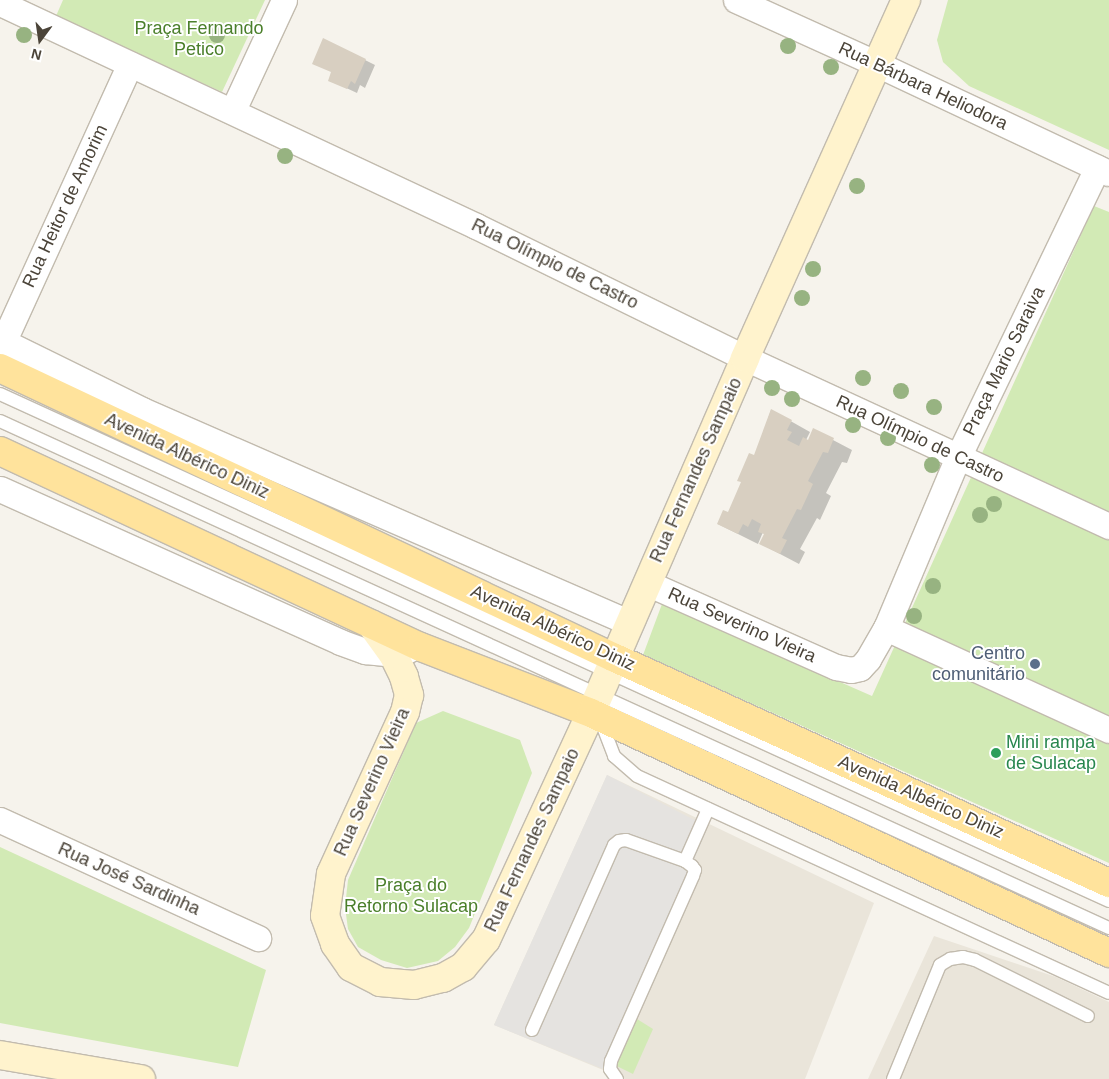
<!DOCTYPE html>
<meta charset="utf-8">
<style>
body{margin:0}
#map{position:relative;width:1109px;height:1079px;overflow:hidden;background:#f6f3ec;font-family:Helvetica,sans-serif}
div>[style]{position:absolute}
[style*='--x']{left:calc(var(--x)*1px);top:calc(var(--y)*1px);width:calc(var(--w)*1px);rotate:calc(var(--a)*1deg)}
.residential>*{inset:0;background:#eae5da}
.green>*{inset:0;background:#d2eab5}
.parking>*{inset:0;background:#e5e3e0}
.shadow>*{inset:0;background:#0003}
.building>*{inset:0;background:#d8cfc1}
.roads{filter:drop-shadow(1px 0 #c2bbae) drop-shadow(-1px 0 #c2bbae) drop-shadow(0 1px #c2bbae) drop-shadow(0 -1px #c2bbae)}
.lane>*{height:12px;margin:-6px;padding:0 6px;transform-origin:6px;border-radius:6px;background:#fff}
.street>*{height:25px;margin:-12.5px;padding:0 12.5px;transform-origin:12.5px;border-radius:12.5px;background:#fff}
.secondary>*{height:28px;margin:-14px;padding:0 14px;transform-origin:14px;border-radius:14px;background:#fff3cd}
.primary>*{height:28px;margin:-14px;padding:0 14px;transform-origin:14px;border-radius:14px;background:#ffe39c}
.trees>*{width:16px;height:16px;margin:-8px;border-radius:50%;background:#97b381}
.dots>*{width:14px;height:14px;translate:-50% -50%;box-sizing:border-box;border:2px solid #fff;border-radius:50%}
span{translate:-50% -50%;white-space:nowrap;text-align:center;line-height:1.15;-webkit-text-stroke:4px #fff;paint-order:stroke}
.park-label{font-size:18px;color:#4a7f2a}
.street-label{font-size:18px;color:#4b4439}
.service-label{font-size:18px;color:#4e5e75}
.right{translate:-100% -50%;text-align:right}
.leisure-label{font-size:18px;color:#27864d}
.left{translate:0 -50%;text-align:left}
.north{position:absolute;left:15px;top:15px;width:50px;height:50px;-webkit-text-stroke:4px #fff;paint-order:stroke;rotate:194deg;font-size:14px;font-weight:700;line-height:20px;text-align:center;color:#4b4439}
.north::after{content:'';display:block;margin:auto;width:18px;height:22px;background:#4b4439;clip-path:polygon(50% 0,100% 100%,50% 72%,0 100%)}
</style>
<div id="map">
<div class="residential">
<i style="clip-path:polygon(607px 775px,874px 903px,805px 1079px,625px 1079px,494px 1025px)"></i>
<i style="clip-path:polygon(934px 936px,1056px 977px,1109px 1002px,1109px 1079px,868px 1079px)"></i>
</div>
<div class="green">
<i style="clip-path:polygon(63px 0,265px 0,222px 92px,56px 16px)"></i>
<i style="clip-path:polygon(948px 0,1109px 0,1109px 150px,969px 86px,943px 62px,937px 40px)"></i>
<i style="clip-path:polygon(1094px 206px,1109px 212px,1109px 863px,643px 655px,662px 604px,872px 696px)"></i>
<i style="clip-path:polygon(443px 711px,520px 740px,532px 773px,469px 928px,455px 947px,438px 961px,407px 968px,381px 960px,358px 947px,348px 929px,345px 907px,348px 880px,416px 723px)"></i>
<i style="clip-path:polygon(0 847px,266px 970px,238px 1067px,0 1023px)"></i>
<i style="clip-path:polygon(613px 1004px,653px 1029px,633px 1074px,582px 1049px)"></i>
</div>
<div class="parking">
<i style="clip-path:polygon(607px 775px,708px 827px,606px 1070px,494px 1025px)"></i>
</div>
<div class="shadow">
<i style="clip-path:polygon(365px 60px,375px 65px,365px 88px,360px 85px,357px 93px,329px 80px)"></i>
<i style="clip-path:polygon(771px 410px,810px 432px,806px 440px,809px 442px,814px 430px,852px 450px,847px 463px,842px 462px,826px 493px,831px 496px,820px 520px,817px 518px,800px 549px,805px 552px,799px 564px,761px 544px,765px 533px,763px 532px,758px 544px,718px 524px,728px 514px,755px 457px)"></i>
</div>
<div class="building">
<i style="clip-path:polygon(323px 38px,366px 59px,355px 84px,351px 81px,347px 89px,328px 81px,331px 72px,312px 64px)"></i>
<i style="clip-path:polygon(771px 409px,792px 420px,787px 430px,792px 432px,787px 440px,799px 446px,803px 437px,808px 440px,813px 428px,834px 438px,828px 453px,823px 452px,808px 481px,813px 484px,801px 510px,797px 509px,782px 538px,787px 540px,780px 554px,759px 544px,764px 534px,758px 532px,761px 524px,752px 519px,748px 527px,743px 524px,738px 534px,717px 524px,723px 510px,728px 512px,741px 482px,737px 481px,749px 453px,754px 455px)"></i>
</div>
<div class="roads">
<div class="lane">
<i style="--x:0;--y:394;--w:1219;--a:24.57"></i>
<i style="--x:0;--y:421;--w:1219;--a:24.57"></i>
<i style="--x:600;--y:719;--w:40;--a:69"></i>
<i style="--x:614;--y:756;--w:30;--a:41"></i>
<i style="--x:637;--y:776;--w:519;--a:24.69"></i>
<i style="--x:685;--y:861;--w:57;--a:-66.1"></i>
<i style="--x:532;--y:1030;--w:202;--a:-66.1"></i>
<i style="--x:614;--y:845;--w:6;--a:-39"></i>
<i style="--x:619;--y:841;--w:7;--a:-8"></i>
<i style="--x:626;--y:840;--w:63;--a:19.6"></i>
<i style="--x:685;--y:861;--w:9;--a:36"></i>
<i style="--x:692;--y:866;--w:5;--a:53"></i>
<i style="--x:695;--y:870;--w:6;--a:108"></i>
<i style="--x:693;--y:876;--w:202;--a:113.9"></i>
<i style="--x:611;--y:1061;--w:8;--a:97"></i>
<i style="--x:610;--y:1069;--w:12;--a:55"></i>
<i style="--x:893;--y:1079;--w:123;--a:-67.6"></i>
<i style="--x:940;--y:965;--w:12;--a:-31"></i>
<i style="--x:950;--y:959;--w:13;--a:-9"></i>
<i style="--x:963;--y:957;--w:12;--a:14"></i>
<i style="--x:975;--y:960;--w:126;--a:26.4"></i>
</div>
<div class="street">
<i style="--x:736;--y:0;--w:155;--a:24.4"></i>
<i style="--x:877;--y:64;--w:256;--a:25.2"></i>
<i style="--x:0;--y:3;--w:526;--a:25.1"></i>
<i style="--x:476;--y:226;--w:300;--a:26.1"></i>
<i style="--x:745;--y:358;--w:401;--a:24.8"></i>
<i style="--x:233;--y:110;--w:121;--a:-65.1"></i>
<i style="--x:0;--y:340;--w:158;--a:26.2"></i>
<i style="--x:142;--y:410;--w:532;--a:23.58"></i>
<i style="--x:0;--y:349;--w:313;--a:-65.5"></i>
<i style="--x:0;--y:489;--w:373;--a:24.2"></i>
<i style="--x:340;--y:642;--w:27;--a:20"></i>
<i style="--x:365;--y:651;--w:28;--a:6"></i>
<i style="--x:393;--y:654;--w:16;--a:-15"></i>
<i style="--x:647;--y:583;--w:207;--a:24"></i>
<i style="--x:836;--y:667;--w:15;--a:11"></i>
<i style="--x:851;--y:670;--w:9;--a:-13"></i>
<i style="--x:860;--y:668;--w:12;--a:-48"></i>
<i style="--x:868;--y:659;--w:36;--a:-60"></i>
<i style="--x:886;--y:628;--w:186;--a:-67.2"></i>
<i style="--x:958;--y:457;--w:321;--a:-64.3"></i>
<i style="--x:886;--y:628;--w:245;--a:24.6"></i>
<i style="--x:0;--y:820;--w:284;--a:24.6"></i>
</div>
<div class="secondary">
<i style="--x:371;--y:624;--w:37;--a:54"></i>
<i style="--x:393;--y:654;--w:25;--a:64"></i>
<i style="--x:404;--y:677;--w:19;--a:74"></i>
<i style="--x:409;--y:695;--w:17;--a:103"></i>
<i style="--x:405;--y:712;--w:178;--a:114.6"></i>
<i style="--x:331;--y:874;--w:42;--a:98.1"></i>
<i style="--x:325;--y:916;--w:30;--a:70"></i>
<i style="--x:335;--y:944;--w:28;--a:55"></i>
<i style="--x:351;--y:967;--w:33;--a:27"></i>
<i style="--x:380;--y:982;--w:34;--a:5"></i>
<i style="--x:414;--y:985;--w:30;--a:-14"></i>
<i style="--x:443;--y:978;--w:23;--a:-29"></i>
<i style="--x:463;--y:967;--w:35;--a:-50"></i>
<i style="--x:486;--y:940;--w:250;--a:-65.2"></i>
<i style="--x:591;--y:713;--w:387;--a:-66.5"></i>
<i style="--x:745;--y:358;--w:393;--a:-65.8"></i>
<i style="--x:0;--y:1055;--w:143;--a:9.7"></i>
</div>
<div class="primary">
<i style="--x:0;--y:368;--w:680;--a:25.25"></i>
<i style="--x:615;--y:658;--w:543;--a:24.49"></i>
<i style="--x:0;--y:451;--w:464;--a:25"></i>
<i style="--x:421;--y:647;--w:182;--a:21.2"></i>
<i style="--x:591;--y:713;--w:571;--a:24.86"></i>
</div>
</div>
<div class="trees">
<i style="left:24px;top:35px"></i>
<i style="left:217px;top:35px"></i>
<i style="left:788px;top:46px"></i>
<i style="left:831px;top:67px"></i>
<i style="left:285px;top:156px"></i>
<i style="left:857px;top:186px"></i>
<i style="left:813px;top:269px"></i>
<i style="left:802px;top:298px"></i>
<i style="left:863px;top:378px"></i>
<i style="left:772px;top:388px"></i>
<i style="left:901px;top:391px"></i>
<i style="left:792px;top:399px"></i>
<i style="left:934px;top:407px"></i>
<i style="left:853px;top:425px"></i>
<i style="left:888px;top:438px"></i>
<i style="left:932px;top:465px"></i>
<i style="left:994px;top:504px"></i>
<i style="left:980px;top:515px"></i>
<i style="left:933px;top:586px"></i>
<i style="left:914px;top:616px"></i>
</div>
<div class="dots">
<i style="left:1035px;top:664px;background:#5c6f8a"></i>
<i style="left:996px;top:753px;background:#2e9e5b"></i>
</div>
<div class="park-label">
<span style="left:199px;top:39px">Praça Fernando<br>Petico</span>
<span style="left:411px;top:896px">Praça do<br>Retorno Sulacap</span>
</div>
<div class="street-label">
<span style="left:923px;top:86px;rotate:25deg">Rua Bárbara Heliodora</span>
<span style="left:65px;top:206px;rotate:-65deg">Rua Heitor de Amorim</span>
<span style="left:555px;top:264px;rotate:26deg">Rua Olímpio de Castro</span>
<span style="left:1004px;top:361px;rotate:-64deg">Praça Mario Saraiva</span>
<span style="left:920px;top:439px;rotate:25deg">Rua Olímpio de Castro</span>
<span style="left:187px;top:456px;rotate:25deg">Avenida Albérico Diniz</span>
<span style="left:696px;top:470px;rotate:-66deg">Rua Fernandes Sampaio</span>
<span style="left:742px;top:625px;rotate:24deg">Rua Severino Vieira</span>
<span style="left:553px;top:628px;rotate:25deg">Avenida Albérico Diniz</span>
<span style="left:372px;top:782px;rotate:-66deg">Rua Severino Vieira</span>
<span style="left:921px;top:797px;rotate:24deg">Avenida Albérico Diniz</span>
<span style="left:532px;top:840px;rotate:-65deg">Rua Fernandes Sampaio</span>
<span style="left:129px;top:879px;rotate:24deg">Rua José Sardinha</span>
</div>
<div class="service-label">
<span class="right" style="left:1025px;top:664px">Centro<br>comunitário</span>
</div>
<div class="leisure-label">
<span class="left" style="left:1006px;top:753px">Mini rampa<br>de Sulacap</span>
</div>
<div class="north">N</div>
</div>
